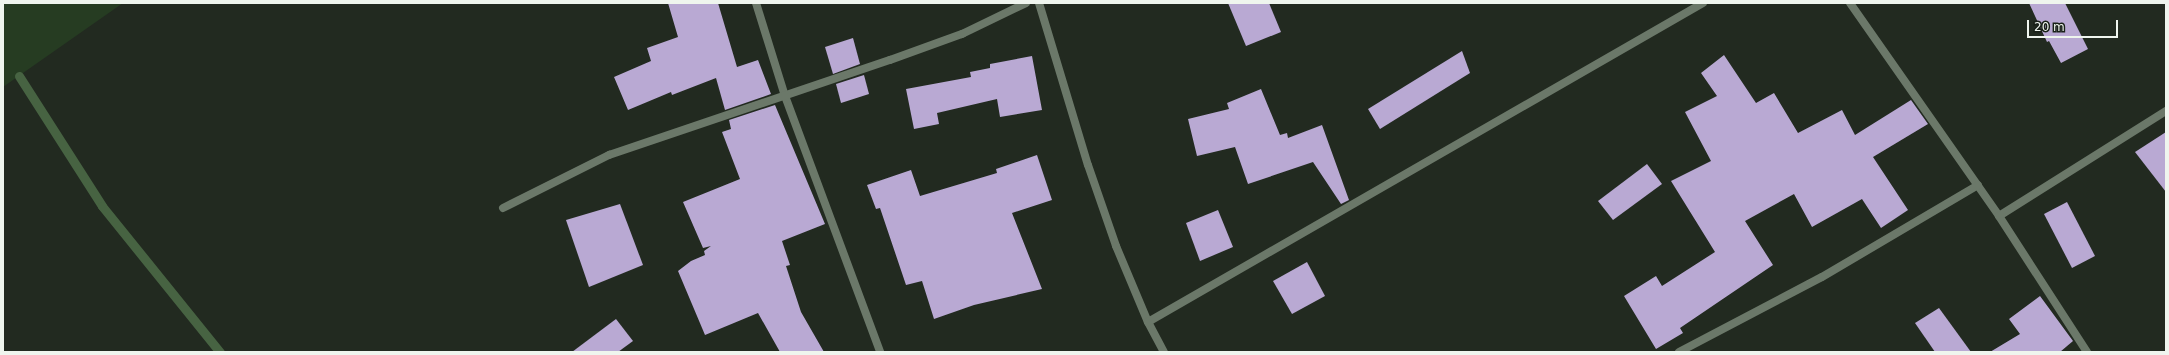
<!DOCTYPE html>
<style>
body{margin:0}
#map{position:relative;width:2169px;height:355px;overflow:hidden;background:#222a20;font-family:"DejaVu Sans",sans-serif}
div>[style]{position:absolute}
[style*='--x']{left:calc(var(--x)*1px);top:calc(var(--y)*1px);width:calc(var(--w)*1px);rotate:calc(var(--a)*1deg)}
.green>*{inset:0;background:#263c22}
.stream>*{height:9px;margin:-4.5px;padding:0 4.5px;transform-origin:4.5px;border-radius:4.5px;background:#476342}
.building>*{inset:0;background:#b9a9d3}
.street>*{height:8px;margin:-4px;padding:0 4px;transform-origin:4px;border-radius:4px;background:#6b7869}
span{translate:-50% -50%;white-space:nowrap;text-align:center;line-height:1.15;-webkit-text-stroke:4px #182017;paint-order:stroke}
.frame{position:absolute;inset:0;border:4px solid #eff5ee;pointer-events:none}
.scale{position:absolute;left:2027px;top:20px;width:91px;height:18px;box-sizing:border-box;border:2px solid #eff5ee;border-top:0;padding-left:5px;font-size:12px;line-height:14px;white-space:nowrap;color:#eff5ee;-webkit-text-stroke:3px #182017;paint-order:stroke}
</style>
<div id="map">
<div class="green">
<i style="clip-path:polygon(3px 3px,123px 3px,3px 87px)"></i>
</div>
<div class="stream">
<i style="--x:19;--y:76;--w:154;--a:57.4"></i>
<i style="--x:102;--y:206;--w:188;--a:51.1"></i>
</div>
<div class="building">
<i style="clip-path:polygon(668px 3px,718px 3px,737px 67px,758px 60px,771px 94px,725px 110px,716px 78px,672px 95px,671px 92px,628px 110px,614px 77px,651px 61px,647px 48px,678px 37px)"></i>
<i style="clip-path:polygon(1228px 3px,1269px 3px,1281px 32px,1246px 46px)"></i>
<i style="clip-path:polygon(2029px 3px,2065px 3px,2088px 49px,2061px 63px,2049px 41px,2047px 42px)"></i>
<i style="clip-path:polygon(853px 38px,860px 64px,833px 74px,825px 47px)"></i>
<i style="clip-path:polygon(1462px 51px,1470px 73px,1380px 129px,1368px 109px)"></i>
<i style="clip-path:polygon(1724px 55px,1756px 103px,1774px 93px,1798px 133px,1842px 110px,1855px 135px,1911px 100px,1928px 124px,1873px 157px,1908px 210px,1881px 228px,1862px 199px,1812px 227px,1794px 194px,1745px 221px,1773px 265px,1680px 328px,1683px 333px,1656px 349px,1624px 296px,1656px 276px,1662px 286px,1715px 252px,1671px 181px,1711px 161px,1685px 112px,1717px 96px,1701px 73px)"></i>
<i style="clip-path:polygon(1032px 56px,1042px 110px,1000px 117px,997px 99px,937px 113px,939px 124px,914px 129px,906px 89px,971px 77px,970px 72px,990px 68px,990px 64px)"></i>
<i style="clip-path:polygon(864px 75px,869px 94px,841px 103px,836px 84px)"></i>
<i style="clip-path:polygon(1261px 89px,1280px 135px,1287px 133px,1288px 138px,1322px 125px,1349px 200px,1341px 204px,1313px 162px,1248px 184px,1235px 147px,1197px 156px,1188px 119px,1229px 109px,1227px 103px)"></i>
<i style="clip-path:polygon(775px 105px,825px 224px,782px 241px,790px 265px,786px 266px,801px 312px,824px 352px,780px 352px,758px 313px,705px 335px,678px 271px,691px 261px,705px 255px,704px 251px,711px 246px,703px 248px,683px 202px,740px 179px,722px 132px,731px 129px,729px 120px)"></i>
<i style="clip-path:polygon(2166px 132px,2166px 192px,2135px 152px)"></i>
<i style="clip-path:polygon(1037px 155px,1052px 200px,1012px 213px,1042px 289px,974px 305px,934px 319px,922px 281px,906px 285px,880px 208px,876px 209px,867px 185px,911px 170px,920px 196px,997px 173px,996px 169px)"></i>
<i style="clip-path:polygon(1647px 164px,1662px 184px,1613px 220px,1598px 201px)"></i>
<i style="clip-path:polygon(2067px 202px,2095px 256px,2072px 268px,2044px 214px)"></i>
<i style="clip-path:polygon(620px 204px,643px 265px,589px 287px,566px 220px)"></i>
<i style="clip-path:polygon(1218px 210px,1233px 247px,1200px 261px,1186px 223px)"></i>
<i style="clip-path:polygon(1307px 262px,1325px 296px,1292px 314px,1273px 281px)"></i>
<i style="clip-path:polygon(2040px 296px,2073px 341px,2060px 352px,1990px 352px,2020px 334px,2009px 319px)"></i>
<i style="clip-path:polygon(1939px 308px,1971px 352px,1935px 352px,1915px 323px)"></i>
<i style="clip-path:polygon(616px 319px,633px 341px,618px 352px,572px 352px)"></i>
</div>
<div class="street">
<i style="--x:756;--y:3;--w:97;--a:72.7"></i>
<i style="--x:785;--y:96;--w:273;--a:69.6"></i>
<i style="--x:1039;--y:3;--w:169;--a:73.2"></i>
<i style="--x:1088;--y:165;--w:86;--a:70.9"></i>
<i style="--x:1116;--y:246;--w:82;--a:67.2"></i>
<i style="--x:1148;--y:322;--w:34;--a:62"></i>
<i style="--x:1850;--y:3;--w:260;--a:55"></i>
<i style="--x:1999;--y:216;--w:162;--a:57.1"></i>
<i style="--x:503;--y:208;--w:119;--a:-26.6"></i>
<i style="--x:609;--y:155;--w:297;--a:-18.7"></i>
<i style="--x:890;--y:60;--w:77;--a:-19.9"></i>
<i style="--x:962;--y:34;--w:71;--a:-25.8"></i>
<i style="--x:1999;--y:216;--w:197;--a:-32.2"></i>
<i style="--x:1148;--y:322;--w:640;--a:-29.89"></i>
<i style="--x:1679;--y:352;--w:161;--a:-27.7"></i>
<i style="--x:1822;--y:277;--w:181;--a:-30.5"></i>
</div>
<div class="frame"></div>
<div class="scale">20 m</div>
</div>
